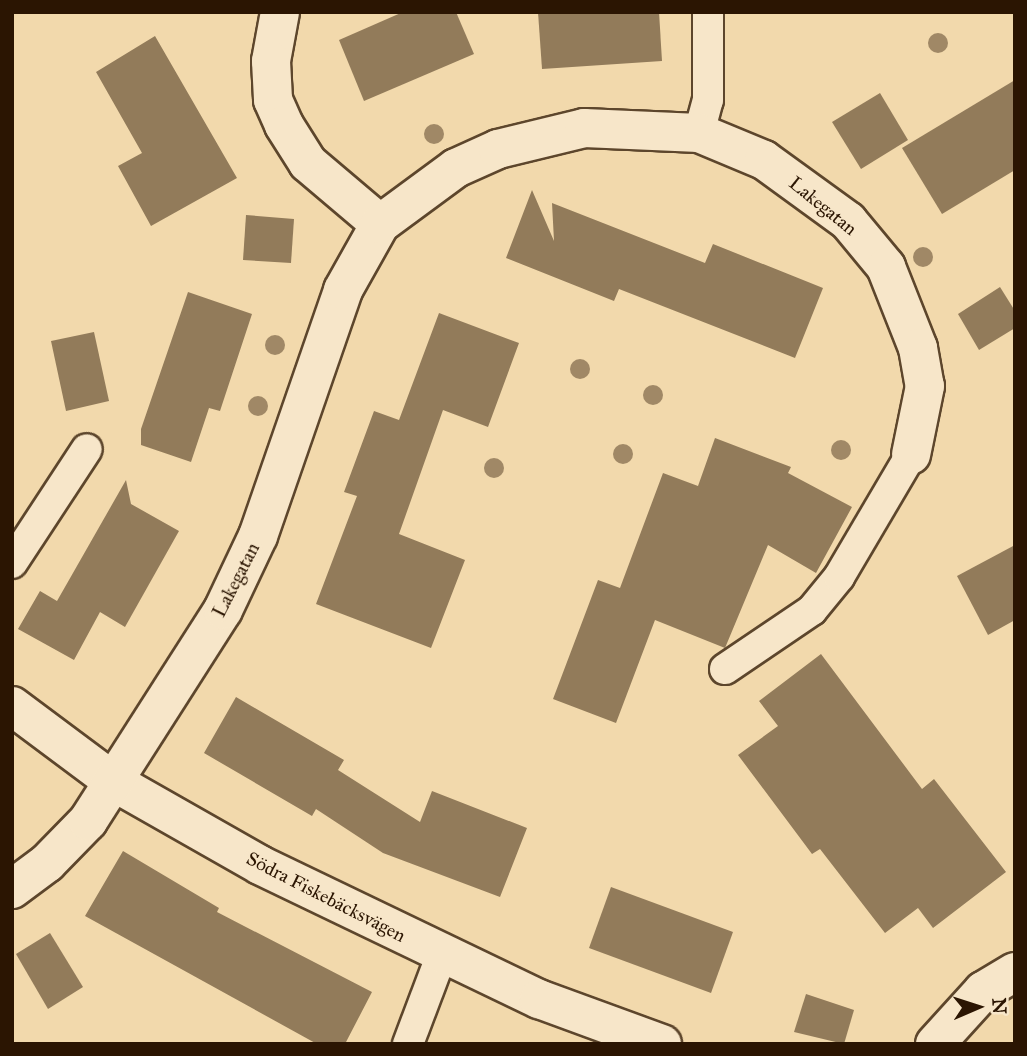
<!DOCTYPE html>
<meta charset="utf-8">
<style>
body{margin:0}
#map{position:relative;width:1027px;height:1056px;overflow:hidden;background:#f2d9ac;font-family:"IM FELL Great Primer",serif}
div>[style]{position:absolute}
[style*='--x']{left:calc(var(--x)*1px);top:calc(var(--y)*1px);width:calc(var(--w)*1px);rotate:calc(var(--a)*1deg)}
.building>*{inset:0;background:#927b5a}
.roads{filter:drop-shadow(2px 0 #5d462c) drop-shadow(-2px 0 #5d462c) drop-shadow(0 2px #5d462c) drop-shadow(0 -2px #5d462c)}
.service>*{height:30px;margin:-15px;padding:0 15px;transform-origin:15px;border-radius:15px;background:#f7e6c9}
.minor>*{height:38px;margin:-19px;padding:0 19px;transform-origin:19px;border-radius:19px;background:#f7e6c9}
.trees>*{width:20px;height:20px;margin:-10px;border-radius:50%;background:#a08866}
span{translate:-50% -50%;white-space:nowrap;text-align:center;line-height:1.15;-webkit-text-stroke:6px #f7e6c9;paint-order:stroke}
.street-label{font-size:19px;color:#2b1502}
.frame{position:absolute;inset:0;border:14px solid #2b1502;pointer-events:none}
.north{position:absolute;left:943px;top:972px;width:70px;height:70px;-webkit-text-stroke:5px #f7e6c9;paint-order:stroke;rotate:87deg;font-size:19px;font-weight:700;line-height:28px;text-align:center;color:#2b1502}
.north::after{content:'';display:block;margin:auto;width:24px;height:32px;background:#2b1502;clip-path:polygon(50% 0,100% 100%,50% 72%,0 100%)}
</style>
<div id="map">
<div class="building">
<i style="clip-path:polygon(403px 12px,456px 12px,474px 54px,364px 101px,339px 40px)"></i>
<i style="clip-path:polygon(538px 12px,659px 12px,662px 61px,542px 69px)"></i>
<i style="clip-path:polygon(155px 36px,237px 178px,151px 226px,118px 166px,142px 153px,96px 72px)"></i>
<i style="clip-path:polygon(1015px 80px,1015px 170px,942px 214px,902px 148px)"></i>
<i style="clip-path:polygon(880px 93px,908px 140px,861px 169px,832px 122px)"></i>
<i style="clip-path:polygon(532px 190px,554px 241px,552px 203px,705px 263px,713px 244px,823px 288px,795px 358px,619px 289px,614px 301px,506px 258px)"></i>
<i style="clip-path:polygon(246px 215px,294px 219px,291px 263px,243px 260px)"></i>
<i style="clip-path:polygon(1000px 287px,1015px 311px,1015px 328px,979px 350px,958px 314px)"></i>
<i style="clip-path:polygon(188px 292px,252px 314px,220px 411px,209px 408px,191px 462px,141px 445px,141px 429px)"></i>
<i style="clip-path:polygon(439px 313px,519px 343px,488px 427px,443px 410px,399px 534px,465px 560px,431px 648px,316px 604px,357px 496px,344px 492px,374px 411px,399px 420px)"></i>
<i style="clip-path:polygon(94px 332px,109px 401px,66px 411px,51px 341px)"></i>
<i style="clip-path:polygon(715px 438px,791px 467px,788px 473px,852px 507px,816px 573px,768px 545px,725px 648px,655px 620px,616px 723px,553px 699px,598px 580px,620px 588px,663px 473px,698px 486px)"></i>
<i style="clip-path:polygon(126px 480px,131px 504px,179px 531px,125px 627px,100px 612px,74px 660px,18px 629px,40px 591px,57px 601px)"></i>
<i style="clip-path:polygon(1015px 545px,1015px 620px,988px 635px,957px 576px)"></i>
<i style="clip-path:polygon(821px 654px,922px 789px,934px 779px,1006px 872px,933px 928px,918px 908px,885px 933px,820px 849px,812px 854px,738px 755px,778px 726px,759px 701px)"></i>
<i style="clip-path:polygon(236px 697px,344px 760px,338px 770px,420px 822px,432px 791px,527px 828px,500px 897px,383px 853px,316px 809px,312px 816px,204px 753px)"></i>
<i style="clip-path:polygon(123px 851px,219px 908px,217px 912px,372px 992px,345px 1044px,317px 1044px,85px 916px)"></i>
<i style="clip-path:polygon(611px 887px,733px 932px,711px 993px,589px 948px)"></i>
<i style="clip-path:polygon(50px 933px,83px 987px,48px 1009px,16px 954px)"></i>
<i style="clip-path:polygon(806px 994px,854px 1010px,844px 1044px,794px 1032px)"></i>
</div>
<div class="roads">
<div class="service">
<i style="--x:699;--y:133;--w:34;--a:-75"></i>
<i style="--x:708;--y:100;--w:88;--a:-90"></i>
<i style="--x:12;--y:563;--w:136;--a:-56.7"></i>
<i style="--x:725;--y:669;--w:105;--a:-34.1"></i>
<i style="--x:812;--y:610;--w:43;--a:-50.7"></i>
<i style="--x:839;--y:577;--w:142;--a:-59.5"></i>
<i style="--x:408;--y:1044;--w:96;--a:-69.3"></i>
</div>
<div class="minor">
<i style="--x:280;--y:12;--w:50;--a:100.4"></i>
<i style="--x:271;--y:61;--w:39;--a:87"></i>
<i style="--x:273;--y:100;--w:27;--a:66"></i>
<i style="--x:284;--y:125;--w:45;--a:57.7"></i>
<i style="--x:308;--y:163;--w:94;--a:40.3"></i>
<i style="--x:12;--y:706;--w:127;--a:36.7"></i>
<i style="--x:114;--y:782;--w:168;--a:29.6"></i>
<i style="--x:260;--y:865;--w:310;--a:25.7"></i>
<i style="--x:539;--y:999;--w:131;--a:20.1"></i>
<i style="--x:12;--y:889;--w:44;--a:-36.6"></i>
<i style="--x:47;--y:863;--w:59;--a:-45.7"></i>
<i style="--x:88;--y:821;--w:250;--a:-57.4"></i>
<i style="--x:223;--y:610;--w:82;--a:-64.7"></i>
<i style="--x:258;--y:536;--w:260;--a:-70.9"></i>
<i style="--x:343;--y:290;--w:76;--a:-60.7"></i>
<i style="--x:380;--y:224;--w:94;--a:-36.4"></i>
<i style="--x:456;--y:168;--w:46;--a:-24.3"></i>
<i style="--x:498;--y:149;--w:89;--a:-13.7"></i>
<i style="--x:584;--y:128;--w:115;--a:2.5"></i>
<i style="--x:699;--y:133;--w:70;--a:22.6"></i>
<i style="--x:764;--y:160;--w:104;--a:36"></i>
<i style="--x:848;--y:221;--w:60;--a:50.4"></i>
<i style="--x:886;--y:267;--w:87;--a:68.4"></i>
<i style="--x:918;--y:348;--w:39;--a:80"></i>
<i style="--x:925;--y:386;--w:70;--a:101.5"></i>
<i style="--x:935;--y:1044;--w:72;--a:-47.8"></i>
<i style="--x:983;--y:991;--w:37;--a:-31"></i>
</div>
</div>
<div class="trees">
<i style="left:938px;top:43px"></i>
<i style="left:434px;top:134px"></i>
<i style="left:923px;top:257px"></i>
<i style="left:275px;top:345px"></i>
<i style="left:580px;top:369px"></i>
<i style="left:653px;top:395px"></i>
<i style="left:258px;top:406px"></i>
<i style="left:841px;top:450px"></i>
<i style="left:623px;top:454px"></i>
<i style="left:494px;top:468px"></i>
</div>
<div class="street-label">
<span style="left:823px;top:206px;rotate:39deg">Lakegatan</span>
<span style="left:236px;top:580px;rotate:-63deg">Lakegatan</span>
<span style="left:326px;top:897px;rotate:27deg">Södra Fiskebäcksvägen</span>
</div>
<div class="frame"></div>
<div class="north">N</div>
</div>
